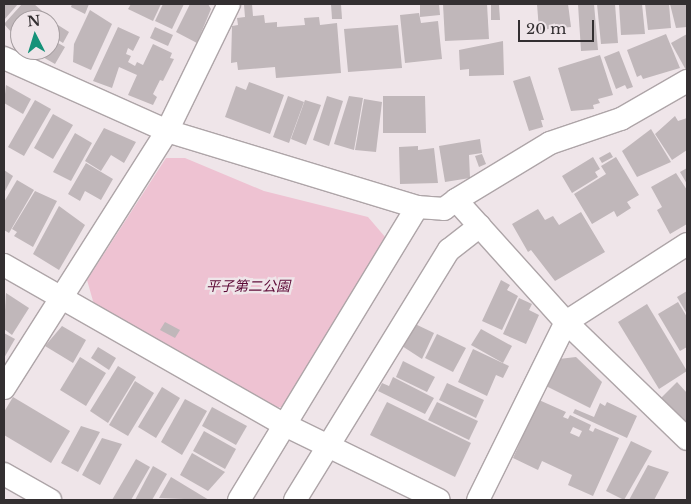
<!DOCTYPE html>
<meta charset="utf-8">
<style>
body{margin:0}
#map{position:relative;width:691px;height:504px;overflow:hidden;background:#efe5e9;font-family:"Libre Baskerville","Noto Sans JP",serif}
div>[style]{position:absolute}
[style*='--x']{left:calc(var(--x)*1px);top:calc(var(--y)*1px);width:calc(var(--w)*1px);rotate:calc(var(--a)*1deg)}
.green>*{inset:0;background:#eec2d2}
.building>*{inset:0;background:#c0b7ba}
.roads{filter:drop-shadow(1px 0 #aea5a8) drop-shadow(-1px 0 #aea5a8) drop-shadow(0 1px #aea5a8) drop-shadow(0 -1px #aea5a8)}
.minor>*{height:22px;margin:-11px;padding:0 11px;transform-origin:11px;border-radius:11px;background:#fff}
span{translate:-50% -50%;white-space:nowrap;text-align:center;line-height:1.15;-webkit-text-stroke:5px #efe5e9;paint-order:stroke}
.park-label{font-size:14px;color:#5c0936;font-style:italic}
.frame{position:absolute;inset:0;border:5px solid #332f31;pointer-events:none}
.north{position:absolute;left:10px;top:10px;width:50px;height:50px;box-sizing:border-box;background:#efe5e9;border:1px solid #a49c9f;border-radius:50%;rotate:355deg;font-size:14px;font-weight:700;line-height:20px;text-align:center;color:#332f31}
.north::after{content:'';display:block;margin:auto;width:18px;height:22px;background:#169279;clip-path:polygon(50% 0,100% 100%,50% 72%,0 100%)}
.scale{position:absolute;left:518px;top:20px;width:76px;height:22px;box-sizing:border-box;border:2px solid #332f31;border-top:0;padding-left:6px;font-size:15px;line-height:18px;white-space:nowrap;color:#332f31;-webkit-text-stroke:4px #efe5e9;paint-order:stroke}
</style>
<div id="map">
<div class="green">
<i style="clip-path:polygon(166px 158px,185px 158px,264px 191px,368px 217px,386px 238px,292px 406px,271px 408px,95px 308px,87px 280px)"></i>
</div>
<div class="building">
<i style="clip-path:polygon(4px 4px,18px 4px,4px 20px)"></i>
<i style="clip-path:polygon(22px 4px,34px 4px,56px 23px,50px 30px,50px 20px,20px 20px,20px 42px,4px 24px)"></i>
<i style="clip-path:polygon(72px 4px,89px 4px,85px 14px,71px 7px)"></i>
<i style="clip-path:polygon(131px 4px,161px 4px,153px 21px,128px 9px)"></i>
<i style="clip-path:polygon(163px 4px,184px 4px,172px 29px,155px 21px)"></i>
<i style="clip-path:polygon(190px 4px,208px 4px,211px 9px,197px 43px,176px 32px)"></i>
<i style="clip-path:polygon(252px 4px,253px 16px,264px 15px,265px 23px,277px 22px,277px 27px,305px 25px,304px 18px,319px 17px,320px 25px,337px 23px,341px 73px,276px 78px,275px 67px,238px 70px,237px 62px,231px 63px,232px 26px,238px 25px,237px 18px,245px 17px,244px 5px)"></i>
<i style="clip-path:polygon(331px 4px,341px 4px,342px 19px,332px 19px)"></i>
<i style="clip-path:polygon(420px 4px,439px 4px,440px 15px,420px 17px)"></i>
<i style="clip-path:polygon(443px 4px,487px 4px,489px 39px,445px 41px)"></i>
<i style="clip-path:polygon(537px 4px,568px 4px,571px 27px,539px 30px)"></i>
<i style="clip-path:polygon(578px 4px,594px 4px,598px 50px,581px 51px)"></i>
<i style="clip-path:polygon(597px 4px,615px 4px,618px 43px,601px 44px)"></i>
<i style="clip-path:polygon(619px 4px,642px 4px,645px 34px,621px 35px)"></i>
<i style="clip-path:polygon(645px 4px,669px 4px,671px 28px,648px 30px)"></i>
<i style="clip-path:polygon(670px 4px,687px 4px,687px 27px,676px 28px)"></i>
<i style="clip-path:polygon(491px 5px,499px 5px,500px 20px,491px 20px)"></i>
<i style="clip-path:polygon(90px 10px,112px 24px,91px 70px,73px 62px,74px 44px)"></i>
<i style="clip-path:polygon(419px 13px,421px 23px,438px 21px,442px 59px,405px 63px,400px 15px)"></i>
<i style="clip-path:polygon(58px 25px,69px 32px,63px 43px,52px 36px)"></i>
<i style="clip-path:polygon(398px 25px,402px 68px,348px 72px,344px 29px)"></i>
<i style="clip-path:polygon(118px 27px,140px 37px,133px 51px,128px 48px,126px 54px,131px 56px,128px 62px,135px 66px,137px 62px,143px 65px,153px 44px,172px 53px,170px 58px,174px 59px,163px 81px,160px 80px,153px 94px,157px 97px,153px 105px,128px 95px,137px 75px,119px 67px,112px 88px,93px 81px)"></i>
<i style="clip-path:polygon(155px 27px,173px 35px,168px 46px,150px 38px)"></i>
<i style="clip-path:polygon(666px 34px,680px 68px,643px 79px,641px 75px,637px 77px,627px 50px)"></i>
<i style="clip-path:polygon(687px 34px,687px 72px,671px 43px)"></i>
<i style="clip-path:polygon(51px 39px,65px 47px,55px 64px,41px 56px,50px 50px)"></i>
<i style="clip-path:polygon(503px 41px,504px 75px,469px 76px,469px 69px,460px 70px,459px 50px)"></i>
<i style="clip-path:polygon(619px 51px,633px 87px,627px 89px,625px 85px,616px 89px,604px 57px)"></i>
<i style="clip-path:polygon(600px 55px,613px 95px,598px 99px,600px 103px,593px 105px,594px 109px,571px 111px,558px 68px)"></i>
<i style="clip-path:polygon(530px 76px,544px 120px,541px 120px,543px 127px,529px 131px,513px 81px)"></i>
<i style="clip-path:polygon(249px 82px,284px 95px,270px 134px,225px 117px,236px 86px,246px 90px)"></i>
<i style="clip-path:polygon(6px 85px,31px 99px,23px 114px,4px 103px)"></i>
<i style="clip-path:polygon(288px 96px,304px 102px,289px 143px,273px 137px)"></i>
<i style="clip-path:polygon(327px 96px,343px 101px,329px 146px,313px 140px)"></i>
<i style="clip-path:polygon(349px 96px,363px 98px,354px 150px,334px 144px)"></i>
<i style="clip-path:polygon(383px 96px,425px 96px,426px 133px,383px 133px)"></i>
<i style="clip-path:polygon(364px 99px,382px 102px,376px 152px,355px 150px)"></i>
<i style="clip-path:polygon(35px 100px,51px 109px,24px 156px,8px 147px)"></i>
<i style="clip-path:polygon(305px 100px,321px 105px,306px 145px,291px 139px)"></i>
<i style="clip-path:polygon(53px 114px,73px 125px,53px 159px,34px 148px)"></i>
<i style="clip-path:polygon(675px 116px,678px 121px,687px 118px,687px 150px,672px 160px,655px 134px)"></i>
<i style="clip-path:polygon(104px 128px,136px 142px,124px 163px,111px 155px,101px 171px,85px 161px)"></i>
<i style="clip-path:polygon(651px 129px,671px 162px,637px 177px,622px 151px)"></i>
<i style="clip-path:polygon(75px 133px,92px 143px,71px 181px,53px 172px)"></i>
<i style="clip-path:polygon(480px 139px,482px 153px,469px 155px,470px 178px,445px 182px,439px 146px)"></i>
<i style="clip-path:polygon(418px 146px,418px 150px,434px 148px,438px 183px,400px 184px,399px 147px)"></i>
<i style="clip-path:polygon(610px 152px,613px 157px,602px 163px,599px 158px)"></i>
<i style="clip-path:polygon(482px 154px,486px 164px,479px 167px,475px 156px)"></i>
<i style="clip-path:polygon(593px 157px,600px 169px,595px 172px,598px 177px,572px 193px,562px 176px)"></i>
<i style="clip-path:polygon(616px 157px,639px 195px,627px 202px,631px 208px,617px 217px,614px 211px,592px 224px,574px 194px,606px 174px,601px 166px)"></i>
<i style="clip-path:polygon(86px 163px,113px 179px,101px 200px,85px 191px,80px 201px,68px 194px)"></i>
<i style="clip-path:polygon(687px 168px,687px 184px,680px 172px)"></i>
<i style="clip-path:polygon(4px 170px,13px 176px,4px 193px)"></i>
<i style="clip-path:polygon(676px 173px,687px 190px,687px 224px,670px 234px,657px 210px,662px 207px,651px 187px)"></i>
<i style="clip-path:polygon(17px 180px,34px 190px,9px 233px,4px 230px,4px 202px)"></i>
<i style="clip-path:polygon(35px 191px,57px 201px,33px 247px,14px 236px,17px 232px,12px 229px)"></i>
<i style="clip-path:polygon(59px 206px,85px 225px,59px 270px,33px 254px)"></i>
<i style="clip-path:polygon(538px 209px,545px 220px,553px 216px,559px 225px,581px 212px,605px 252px,555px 281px,531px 250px,528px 252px,512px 224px)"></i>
<i style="clip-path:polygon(501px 280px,510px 285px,507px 290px,518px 296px,502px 330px,482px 321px)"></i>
<i style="clip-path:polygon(687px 291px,687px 314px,677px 297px)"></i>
<i style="clip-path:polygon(6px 293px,29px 308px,12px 335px,4px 329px)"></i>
<i style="clip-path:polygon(519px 298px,532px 304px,529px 310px,539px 315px,526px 344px,503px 334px)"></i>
<i style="clip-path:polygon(678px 302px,687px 317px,687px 347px,680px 351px,658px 314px)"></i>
<i style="clip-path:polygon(647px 304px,687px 371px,659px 389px,618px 322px)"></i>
<i style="clip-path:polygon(165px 322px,180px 330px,175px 338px,160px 330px)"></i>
<i style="clip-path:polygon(413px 323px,434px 333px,422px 359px,402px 346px)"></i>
<i style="clip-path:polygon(62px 326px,86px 340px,73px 363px,45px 346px)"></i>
<i style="clip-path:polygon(481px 329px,512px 346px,503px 363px,471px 345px)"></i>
<i style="clip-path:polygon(4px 333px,15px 339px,4px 358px)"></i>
<i style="clip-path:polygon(437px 334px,466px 348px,453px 372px,425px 358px)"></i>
<i style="clip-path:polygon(98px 347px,116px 358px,109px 370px,91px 358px)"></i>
<i style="clip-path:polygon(473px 349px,509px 366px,503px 378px,496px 375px,487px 396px,458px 382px)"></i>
<i style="clip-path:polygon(80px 357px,106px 373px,86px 406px,60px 390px)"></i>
<i style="clip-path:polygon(576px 357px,602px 382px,590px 408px,546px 386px,559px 359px)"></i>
<i style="clip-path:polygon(403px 361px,435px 377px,427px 392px,396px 377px)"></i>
<i style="clip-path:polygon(118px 366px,136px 377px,108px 423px,90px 411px)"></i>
<i style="clip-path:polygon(393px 377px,434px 398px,425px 414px,378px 391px,382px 383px,389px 386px)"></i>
<i style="clip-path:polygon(135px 381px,154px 393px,128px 436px,109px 425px)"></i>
<i style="clip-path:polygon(677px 382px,687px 393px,687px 432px,658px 401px)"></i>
<i style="clip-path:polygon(447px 383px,484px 400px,476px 418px,439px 400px)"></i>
<i style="clip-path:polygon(162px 387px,180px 398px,156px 438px,138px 427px)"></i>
<i style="clip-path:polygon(13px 397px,70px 431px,51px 463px,4px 435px,4px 412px)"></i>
<i style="clip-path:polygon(185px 399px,207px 411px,182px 455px,161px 442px)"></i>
<i style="clip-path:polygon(evenodd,539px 400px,566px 412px,563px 417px,568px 419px,570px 415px,591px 425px,589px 430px,593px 432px,595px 428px,619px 438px,593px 496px,568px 485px,572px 475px,542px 461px,538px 470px,513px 458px,539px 400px,573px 427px,582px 431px,579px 437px,570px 433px,573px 427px)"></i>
<i style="clip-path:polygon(387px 402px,471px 443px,455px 477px,370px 435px)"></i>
<i style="clip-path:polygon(437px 402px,478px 421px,469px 440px,428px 420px)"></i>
<i style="clip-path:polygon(607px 402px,637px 416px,627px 438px,573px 413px,575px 409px,594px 417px,600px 403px,605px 406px)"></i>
<i style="clip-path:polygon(212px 407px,247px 426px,236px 445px,202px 426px)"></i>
<i style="clip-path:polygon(81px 426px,100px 432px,78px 472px,61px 463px)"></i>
<i style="clip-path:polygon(204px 431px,236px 449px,225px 469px,193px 451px)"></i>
<i style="clip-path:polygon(102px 438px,122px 444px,100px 485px,82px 475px)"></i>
<i style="clip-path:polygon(631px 441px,652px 451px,624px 500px,606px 491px)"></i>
<i style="clip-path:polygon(192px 453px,225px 472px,208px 491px,180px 475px)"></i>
<i style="clip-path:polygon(136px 459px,150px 467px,131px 500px,112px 500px)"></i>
<i style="clip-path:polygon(648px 465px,669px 472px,654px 500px,629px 500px)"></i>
<i style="clip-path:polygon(153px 466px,167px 474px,152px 500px,135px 500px)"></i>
<i style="clip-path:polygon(171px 477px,209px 500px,159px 498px)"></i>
</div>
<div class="roads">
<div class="minor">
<i style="--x:4;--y:58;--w:179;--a:24.1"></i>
<i style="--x:167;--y:131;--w:261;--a:16.9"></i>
<i style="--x:417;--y:207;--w:27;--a:4"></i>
<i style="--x:444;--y:209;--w:15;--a:-37"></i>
<i style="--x:456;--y:200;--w:164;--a:48"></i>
<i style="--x:566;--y:322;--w:144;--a:-32.8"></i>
<i style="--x:456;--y:200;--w:110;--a:-31.2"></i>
<i style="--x:550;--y:143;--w:75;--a:-18.7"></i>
<i style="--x:621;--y:119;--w:76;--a:-29.9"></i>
<i style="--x:4;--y:265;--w:323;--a:29.7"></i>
<i style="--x:285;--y:425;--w:171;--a:26"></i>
<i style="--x:4;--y:388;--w:304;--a:-57.6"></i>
<i style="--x:167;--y:131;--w:141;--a:-64"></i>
<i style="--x:4;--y:474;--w:53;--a:29.5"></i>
<i style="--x:239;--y:500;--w:343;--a:-58.7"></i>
<i style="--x:295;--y:500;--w:294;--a:-58.4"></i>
<i style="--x:449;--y:250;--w:39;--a:-38"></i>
<i style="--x:478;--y:500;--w:199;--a:-63.7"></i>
<i style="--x:566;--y:322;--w:168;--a:44"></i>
</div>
</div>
<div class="park-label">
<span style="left:248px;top:286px">平子第二公園</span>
</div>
<div class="frame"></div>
<div class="north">N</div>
<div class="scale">20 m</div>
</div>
